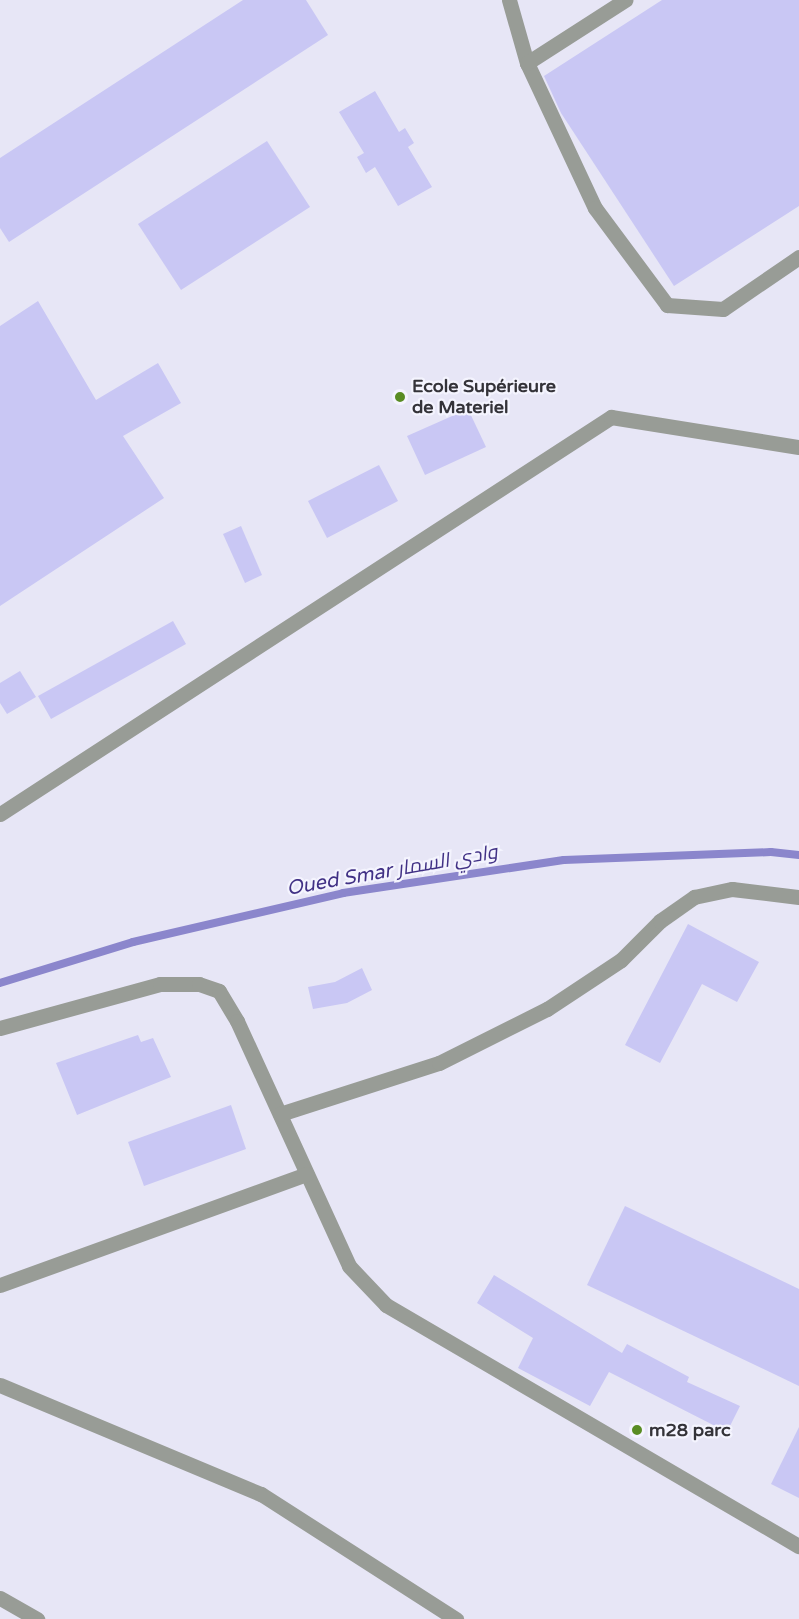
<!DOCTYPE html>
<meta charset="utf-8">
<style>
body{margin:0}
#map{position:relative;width:799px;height:1619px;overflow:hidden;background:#e7e6f6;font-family:"Varela Round",Cairo,sans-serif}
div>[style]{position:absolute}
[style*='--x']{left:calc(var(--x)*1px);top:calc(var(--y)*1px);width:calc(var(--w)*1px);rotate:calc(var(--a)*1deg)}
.stream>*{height:8px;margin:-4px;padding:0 4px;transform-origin:4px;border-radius:4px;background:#8b86cc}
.building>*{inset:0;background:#c9c7f4}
.minor>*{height:15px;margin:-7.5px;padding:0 7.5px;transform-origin:7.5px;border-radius:7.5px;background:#989c96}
.dots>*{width:16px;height:16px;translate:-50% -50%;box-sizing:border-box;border:3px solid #f4f4fe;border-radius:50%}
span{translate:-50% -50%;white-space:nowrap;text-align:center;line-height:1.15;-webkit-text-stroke:4.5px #f4f4fe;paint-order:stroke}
.poi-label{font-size:18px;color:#343339;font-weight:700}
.left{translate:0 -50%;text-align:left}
.water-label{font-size:20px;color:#413185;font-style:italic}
</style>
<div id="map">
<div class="stream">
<i style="--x:0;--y:983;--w:139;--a:-17.1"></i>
<i style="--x:133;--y:942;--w:216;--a:-13.1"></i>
<i style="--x:343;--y:893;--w:223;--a:-8.5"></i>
<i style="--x:564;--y:860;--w:207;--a:-2.2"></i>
<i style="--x:771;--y:852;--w:28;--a:6"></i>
</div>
<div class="building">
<i style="clip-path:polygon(243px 0,306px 0,328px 35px,9px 242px,0 228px,0 158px)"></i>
<i style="clip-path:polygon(662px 0,799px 0,799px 206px,674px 286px,561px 113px,544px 76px)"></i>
<i style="clip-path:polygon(375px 91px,399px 132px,405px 128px,414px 143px,408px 147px,432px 187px,398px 206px,375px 167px,366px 173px,357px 157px,364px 153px,339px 112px)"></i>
<i style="clip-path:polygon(267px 141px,310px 207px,181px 290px,138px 224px)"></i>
<i style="clip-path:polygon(38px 301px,96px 400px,158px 363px,181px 403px,123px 436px,164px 498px,0 606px,0 326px)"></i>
<i style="clip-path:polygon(468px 409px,486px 447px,425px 475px,407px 436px)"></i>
<i style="clip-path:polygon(379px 465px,398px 501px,327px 538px,308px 501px)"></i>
<i style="clip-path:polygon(241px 526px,262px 575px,245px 583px,223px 534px)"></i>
<i style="clip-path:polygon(173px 621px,186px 644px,51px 719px,38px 696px)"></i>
<i style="clip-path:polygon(20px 671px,36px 697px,7px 714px,0 703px,0 683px)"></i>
<i style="clip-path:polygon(688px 924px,759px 962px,737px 1002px,702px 984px,660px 1063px,625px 1045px)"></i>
<i style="clip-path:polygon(362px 968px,372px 990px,347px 1003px,313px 1009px,308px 987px,335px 982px)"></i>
<i style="clip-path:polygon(138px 1035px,141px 1042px,153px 1038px,171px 1077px,77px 1115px,56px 1063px)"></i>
<i style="clip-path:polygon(231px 1105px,246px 1149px,144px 1186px,128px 1142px)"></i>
<i style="clip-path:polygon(625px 1206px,799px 1289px,799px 1386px,587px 1285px)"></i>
<i style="clip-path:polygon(494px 1275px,622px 1353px,627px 1344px,689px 1377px,687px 1382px,740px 1406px,727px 1432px,609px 1372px,590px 1406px,518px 1368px,533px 1338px,477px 1303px)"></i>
<i style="clip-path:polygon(799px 1427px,799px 1498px,771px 1484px)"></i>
</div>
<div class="minor">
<i style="--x:509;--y:0;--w:66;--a:74.1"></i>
<i style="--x:527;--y:63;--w:160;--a:64.9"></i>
<i style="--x:595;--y:208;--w:121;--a:53.4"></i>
<i style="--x:667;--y:305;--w:56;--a:4.1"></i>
<i style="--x:723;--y:309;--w:92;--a:-34.4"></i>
<i style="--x:527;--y:63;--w:117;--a:-32.7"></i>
<i style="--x:0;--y:814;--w:729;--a:-33.01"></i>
<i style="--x:611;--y:417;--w:190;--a:9.1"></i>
<i style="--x:0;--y:1028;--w:166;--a:-15.4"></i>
<i style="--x:160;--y:984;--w:39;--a:0"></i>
<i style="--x:199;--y:984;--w:21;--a:19"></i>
<i style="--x:219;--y:991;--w:35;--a:59"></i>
<i style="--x:237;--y:1021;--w:269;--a:65.4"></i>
<i style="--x:349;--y:1266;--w:54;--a:46.5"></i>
<i style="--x:386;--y:1305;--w:478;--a:30.3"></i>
<i style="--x:280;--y:1114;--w:167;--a:-17.8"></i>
<i style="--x:439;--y:1063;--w:121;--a:-26.6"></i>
<i style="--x:547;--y:1009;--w:89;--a:-33.5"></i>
<i style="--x:621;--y:960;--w:55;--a:-45"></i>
<i style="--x:660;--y:921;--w:42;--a:-35.2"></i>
<i style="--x:694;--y:897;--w:39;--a:-12"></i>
<i style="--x:732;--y:889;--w:67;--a:6.8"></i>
<i style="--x:0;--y:1285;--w:326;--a:-19.9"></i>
<i style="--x:0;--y:1385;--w:283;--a:22.7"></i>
<i style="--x:261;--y:1494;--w:232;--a:32.7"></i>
<i style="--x:0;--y:1598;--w:43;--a:29.6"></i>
</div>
<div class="dots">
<i style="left:400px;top:397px;background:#598c23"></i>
<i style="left:637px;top:1430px;background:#598c23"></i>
</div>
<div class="poi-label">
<span class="left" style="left:412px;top:397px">Ecole Supérieure<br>de Materiel</span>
<span class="left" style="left:649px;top:1430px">m28 parc</span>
</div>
<div class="water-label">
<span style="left:392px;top:871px;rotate:-10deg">Oued Smar وادي السمار</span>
</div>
</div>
